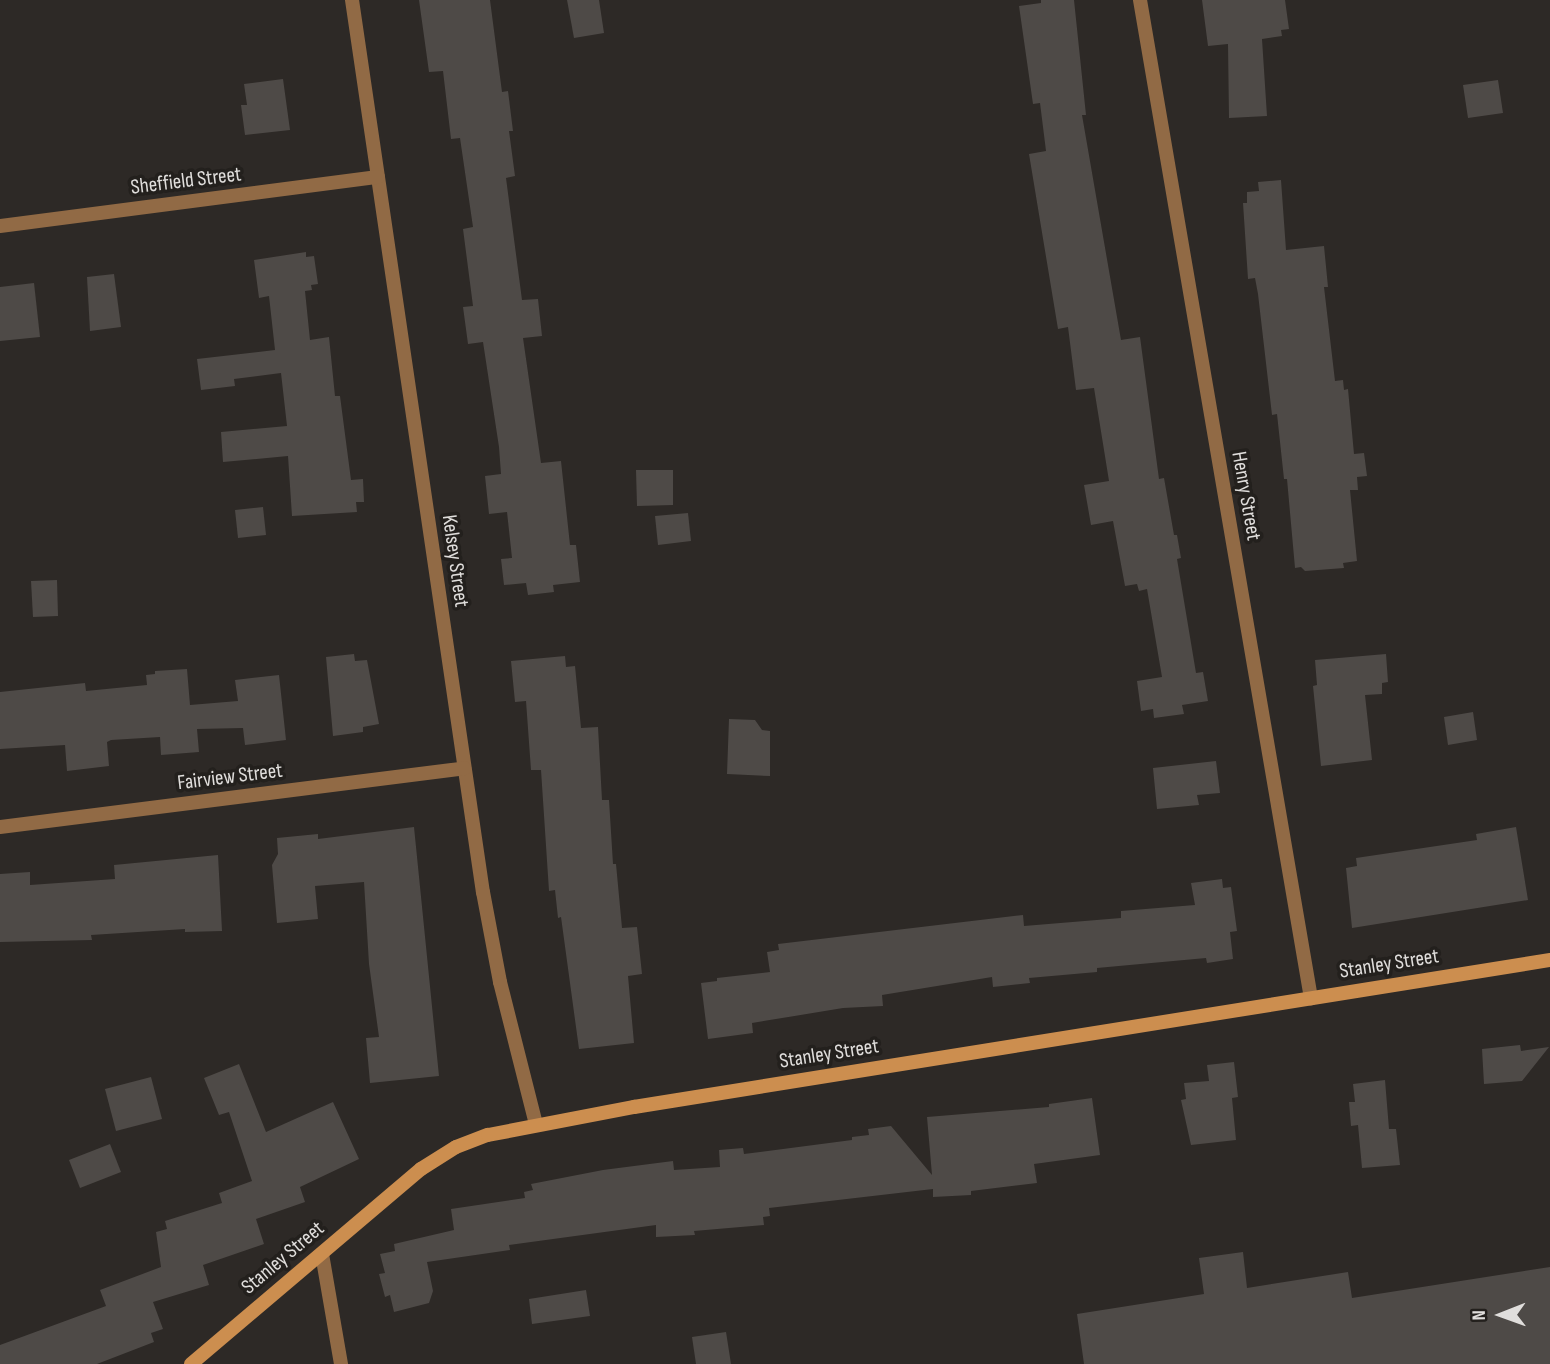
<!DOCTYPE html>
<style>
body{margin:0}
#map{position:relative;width:1550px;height:1364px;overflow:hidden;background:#2d2926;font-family:"Sofia Sans Condensed",sans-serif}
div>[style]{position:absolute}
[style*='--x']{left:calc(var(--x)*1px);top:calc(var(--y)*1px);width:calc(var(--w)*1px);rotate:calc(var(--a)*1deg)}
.building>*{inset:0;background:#4e4a47}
.minor>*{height:14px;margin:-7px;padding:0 7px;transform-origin:7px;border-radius:7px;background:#916a45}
.tertiary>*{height:14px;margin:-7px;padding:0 7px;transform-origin:7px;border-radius:7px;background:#916a45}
.secondary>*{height:14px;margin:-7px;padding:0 7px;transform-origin:7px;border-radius:7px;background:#cc8e4f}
span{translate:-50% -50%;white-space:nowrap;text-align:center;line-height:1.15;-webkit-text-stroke:7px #23201d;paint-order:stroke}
.street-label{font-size:21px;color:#e0dedc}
.north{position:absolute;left:1466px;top:1280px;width:70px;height:70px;-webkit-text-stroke:5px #23201d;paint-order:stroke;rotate:269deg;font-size:19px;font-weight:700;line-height:28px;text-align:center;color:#e0dedc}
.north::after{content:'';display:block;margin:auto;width:24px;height:32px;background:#e0dedc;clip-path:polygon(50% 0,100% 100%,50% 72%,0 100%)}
</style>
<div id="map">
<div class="building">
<i style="clip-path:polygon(419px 0,490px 0,502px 92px,508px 91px,513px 131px,509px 131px,515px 176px,506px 178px,522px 300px,538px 299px,542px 336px,523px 338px,541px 463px,561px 461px,570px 545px,576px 545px,580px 582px,553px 585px,554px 592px,528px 595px,526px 583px,504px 585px,501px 559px,512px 558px,507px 512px,489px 514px,485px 476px,501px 474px,499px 447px,483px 342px,468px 344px,463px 307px,473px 306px,463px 229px,473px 227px,460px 138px,451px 139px,443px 71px,429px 72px)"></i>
<i style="clip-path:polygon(567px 0,599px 0,604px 33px,574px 38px)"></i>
<i style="clip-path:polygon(1041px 0,1074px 0,1086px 115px,1082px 115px,1121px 340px,1140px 337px,1159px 479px,1164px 478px,1174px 535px,1177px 535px,1181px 558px,1177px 559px,1196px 673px,1203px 672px,1208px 701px,1182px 705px,1184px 714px,1154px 718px,1153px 709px,1141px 711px,1137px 681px,1162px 677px,1147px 589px,1139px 591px,1137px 584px,1125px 586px,1113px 521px,1091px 525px,1084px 485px,1109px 481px,1094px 388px,1076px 390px,1068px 327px,1058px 329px,1029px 154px,1046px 151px,1040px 103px,1033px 104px,1019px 6px,1041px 3px)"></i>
<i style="clip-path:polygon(1202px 0,1285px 0,1289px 29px,1281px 30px,1282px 36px,1262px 39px,1267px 116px,1229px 118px,1228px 44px,1208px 46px)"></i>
<i style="clip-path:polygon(283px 79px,290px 130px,245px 135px,241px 105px,247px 105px,244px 84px)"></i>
<i style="clip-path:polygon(1498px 80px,1503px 113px,1468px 118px,1463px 85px)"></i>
<i style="clip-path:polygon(1281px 180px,1286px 250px,1324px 246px,1328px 287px,1324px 287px,1335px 381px,1343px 380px,1344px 390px,1348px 389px,1354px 454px,1364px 453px,1367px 476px,1357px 477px,1358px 490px,1350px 490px,1357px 561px,1343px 563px,1344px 568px,1305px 571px,1301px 567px,1295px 568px,1287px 479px,1284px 479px,1277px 414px,1272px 415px,1258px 294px,1255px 278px,1248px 279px,1243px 203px,1247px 203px,1247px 192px,1259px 191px,1258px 182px)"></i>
<i style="clip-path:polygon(306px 252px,306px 257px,314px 256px,318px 284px,311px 285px,312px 290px,305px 291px,310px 340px,329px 337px,335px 396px,340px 396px,351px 480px,363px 479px,364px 502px,356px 502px,357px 512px,292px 516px,288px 456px,223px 462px,221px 432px,287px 426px,281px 373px,234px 379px,235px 386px,201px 390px,197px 359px,275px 350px,269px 296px,259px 298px,254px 260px)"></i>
<i style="clip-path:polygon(114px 274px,121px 327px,90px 331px,87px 277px)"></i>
<i style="clip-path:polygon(34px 283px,40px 337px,0 341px,0 287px)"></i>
<i style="clip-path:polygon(636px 470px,673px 470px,673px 505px,637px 506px)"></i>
<i style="clip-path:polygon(263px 507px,266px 535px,238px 538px,235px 510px)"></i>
<i style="clip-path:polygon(688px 513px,691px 541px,658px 545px,655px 516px)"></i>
<i style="clip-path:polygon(57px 580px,58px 616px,33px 617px,31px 581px)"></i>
<i style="clip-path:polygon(354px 654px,355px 661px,367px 660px,379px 724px,363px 727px,363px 732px,333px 736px,326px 657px)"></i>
<i style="clip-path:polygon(1386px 654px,1388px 682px,1382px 683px,1382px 694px,1365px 695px,1372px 760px,1321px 766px,1313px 686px,1317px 685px,1315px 660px)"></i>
<i style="clip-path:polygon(565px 656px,566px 667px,575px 666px,581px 728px,598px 727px,602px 800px,609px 800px,613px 864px,616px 864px,622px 928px,637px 927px,642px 974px,628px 976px,634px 1043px,579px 1049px,561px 917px,558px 918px,555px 890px,549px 891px,541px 770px,531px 770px,526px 701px,515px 702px,511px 661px)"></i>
<i style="clip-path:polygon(187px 669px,190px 705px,238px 701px,235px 680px,279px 675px,286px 740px,245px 745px,243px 728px,197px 729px,199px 752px,161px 755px,160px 737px,111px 740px,107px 742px,109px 766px,67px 771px,65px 745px,0 749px,0 692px,85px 683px,86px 691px,147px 685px,146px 675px,155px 674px,155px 671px)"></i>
<i style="clip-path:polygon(1473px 712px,1477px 740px,1448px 745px,1444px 717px)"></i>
<i style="clip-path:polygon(729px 719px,755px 720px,762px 730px,770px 731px,770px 776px,727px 774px)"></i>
<i style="clip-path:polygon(1216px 761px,1220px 793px,1197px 795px,1199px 805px,1157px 809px,1153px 768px)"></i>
<i style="clip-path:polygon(414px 827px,439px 1076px,370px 1083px,366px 1038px,379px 1037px,369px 964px,364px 882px,315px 886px,318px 919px,277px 923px,272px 865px,278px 854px,277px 838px,318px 834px,318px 839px)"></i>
<i style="clip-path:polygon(1516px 827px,1528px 900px,1352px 928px,1346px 868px,1357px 866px,1356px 858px,1477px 840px,1476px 834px)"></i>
<i style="clip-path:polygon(218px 855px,222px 931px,185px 932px,185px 929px,91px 935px,92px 940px,0 942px,0 874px,30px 872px,30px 885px,115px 879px,114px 865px)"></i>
<i style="clip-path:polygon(1222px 879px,1223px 888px,1231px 887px,1237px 931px,1230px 932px,1233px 959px,1207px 963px,1206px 958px,1097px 968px,1097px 972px,1029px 978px,1030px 983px,993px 987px,992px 977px,882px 995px,883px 1006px,843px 1008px,752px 1023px,753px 1033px,708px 1039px,701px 983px,717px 981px,717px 978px,770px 972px,767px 952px,779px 950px,778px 944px,1023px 915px,1024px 926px,1121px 918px,1121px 911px,1195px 905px,1191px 883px)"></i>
<i style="clip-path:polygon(1520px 1045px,1521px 1051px,1549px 1047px,1522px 1081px,1484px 1084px,1482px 1049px)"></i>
<i style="clip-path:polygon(1234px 1062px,1238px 1097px,1232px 1098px,1236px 1140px,1191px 1145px,1181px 1100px,1186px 1099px,1184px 1083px,1209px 1081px,1207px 1065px)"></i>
<i style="clip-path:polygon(239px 1064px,266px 1132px,333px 1102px,359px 1159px,300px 1187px,305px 1202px,256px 1219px,264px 1244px,203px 1265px,209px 1285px,153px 1302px,163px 1329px,151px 1333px,154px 1342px,97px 1364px,0 1364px,0 1345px,106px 1306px,100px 1290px,161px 1267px,156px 1232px,167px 1229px,165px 1221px,222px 1203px,219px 1193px,252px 1181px,229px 1112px,219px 1115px,204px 1078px)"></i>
<i style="clip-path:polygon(151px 1077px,162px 1119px,116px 1131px,105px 1089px)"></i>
<i style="clip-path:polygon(1385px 1080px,1389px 1129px,1396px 1129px,1400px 1165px,1362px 1168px,1358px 1125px,1351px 1126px,1349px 1102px,1355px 1102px,1353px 1084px)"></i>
<i style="clip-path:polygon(1092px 1098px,1100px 1155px,1034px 1164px,1037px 1183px,971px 1191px,971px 1195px,933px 1197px,933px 1189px,769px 1208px,770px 1216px,763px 1217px,764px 1225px,694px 1231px,695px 1235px,656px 1237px,656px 1225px,509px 1245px,510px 1250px,427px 1262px,433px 1291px,429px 1303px,394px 1312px,390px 1295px,385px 1297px,379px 1274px,385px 1273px,380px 1254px,395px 1251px,394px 1244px,454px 1230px,451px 1209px,525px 1198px,524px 1192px,533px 1190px,531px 1184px,603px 1170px,673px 1161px,674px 1170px,720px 1167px,719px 1150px,743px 1148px,744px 1154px,852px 1140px,852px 1137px,869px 1135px,868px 1129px,891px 1126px,932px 1175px,927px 1117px,1049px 1107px,1049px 1104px)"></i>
<i style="clip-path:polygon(110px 1144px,121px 1172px,80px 1188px,69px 1160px)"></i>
<i style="clip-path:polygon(1243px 1252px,1247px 1288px,1348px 1272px,1352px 1298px,1550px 1267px,1550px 1364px,1084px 1364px,1077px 1314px,1204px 1294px,1199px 1258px)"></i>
<i style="clip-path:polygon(586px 1290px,590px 1316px,532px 1324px,529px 1299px)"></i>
<i style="clip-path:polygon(726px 1332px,731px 1364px,696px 1364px,692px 1337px)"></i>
</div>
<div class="minor">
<i style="--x:352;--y:0;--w:902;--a:81.65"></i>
<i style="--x:483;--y:892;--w:92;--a:79.3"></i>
<i style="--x:500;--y:982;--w:146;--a:75.8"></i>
<i style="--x:1140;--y:0;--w:1013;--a:80.28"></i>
<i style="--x:0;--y:226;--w:381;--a:-7.4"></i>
<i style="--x:0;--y:827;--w:468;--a:-7.2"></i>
</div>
<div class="tertiary">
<i style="--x:322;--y:1254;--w:112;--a:80.2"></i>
</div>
<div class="secondary">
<i style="--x:191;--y:1364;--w:302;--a:-40.3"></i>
<i style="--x:421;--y:1169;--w:41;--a:-32.2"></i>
<i style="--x:456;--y:1147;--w:34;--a:-21"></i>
<i style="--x:488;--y:1135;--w:149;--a:-10.9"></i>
<i style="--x:634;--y:1107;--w:928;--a:-9.12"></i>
</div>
<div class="street-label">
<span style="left:186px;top:181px;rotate:-7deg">Sheffield Street</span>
<span style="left:1246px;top:496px;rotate:80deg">Henry Street</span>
<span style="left:455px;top:561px;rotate:82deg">Kelsey Street</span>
<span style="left:230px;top:777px;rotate:-7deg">Fairview Street</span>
<span style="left:1389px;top:964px;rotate:-9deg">Stanley Street</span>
<span style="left:829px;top:1054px;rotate:-9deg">Stanley Street</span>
<span style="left:283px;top:1258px;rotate:-40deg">Stanley Street</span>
</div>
<div class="north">N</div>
</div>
